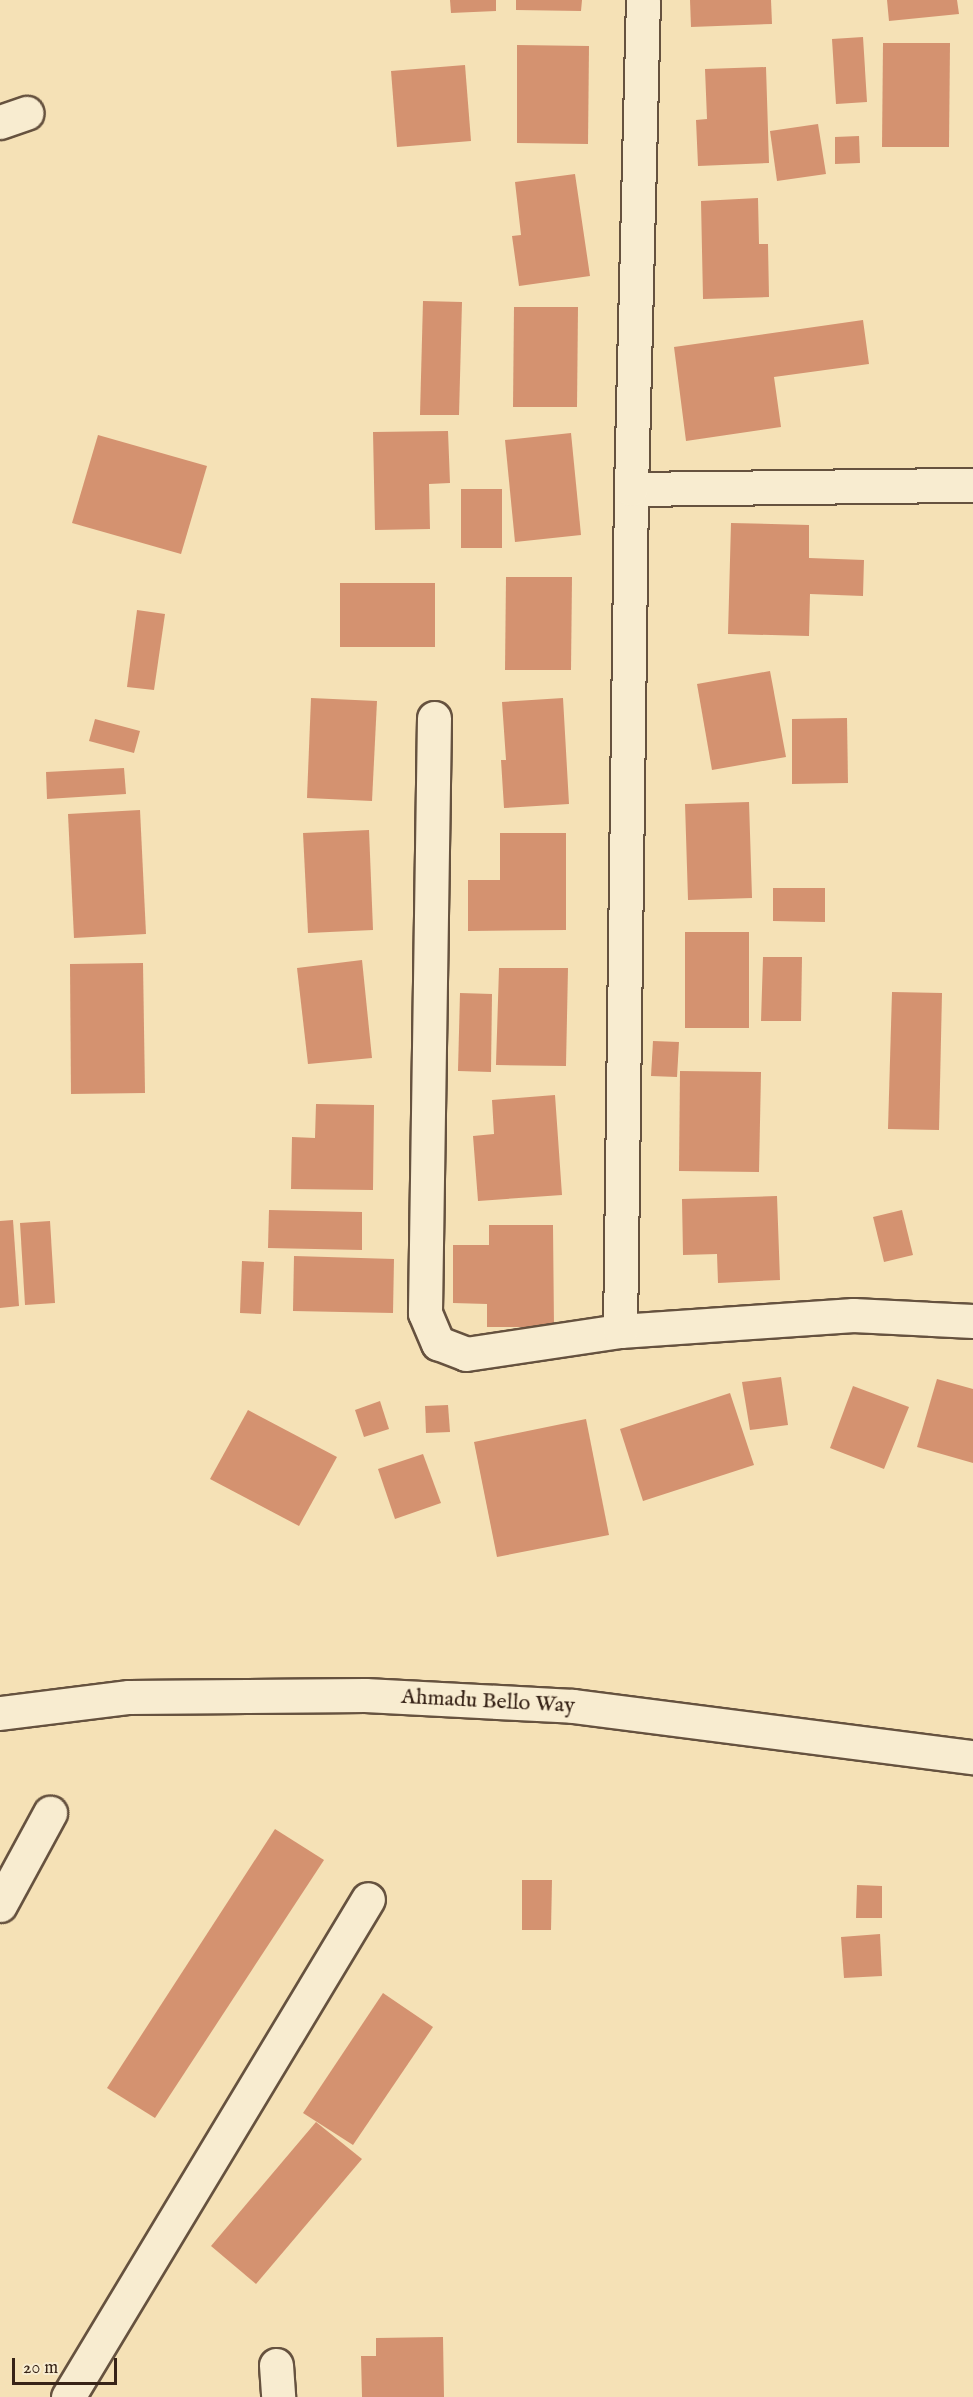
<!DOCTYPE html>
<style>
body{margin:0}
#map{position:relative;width:973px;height:2397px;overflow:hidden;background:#f5e1b6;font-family:"IM FELL English",serif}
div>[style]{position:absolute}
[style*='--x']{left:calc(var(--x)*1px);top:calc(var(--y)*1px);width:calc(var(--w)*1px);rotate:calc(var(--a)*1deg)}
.building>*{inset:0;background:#d49270}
.roads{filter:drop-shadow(2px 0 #66523f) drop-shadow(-2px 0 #66523f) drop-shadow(0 2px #66523f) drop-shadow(0 -2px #66523f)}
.minor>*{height:33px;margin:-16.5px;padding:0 16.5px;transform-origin:16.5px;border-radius:16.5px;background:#f8ecd0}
.tertiary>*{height:33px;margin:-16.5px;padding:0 16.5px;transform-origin:16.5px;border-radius:16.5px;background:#f8ecd0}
span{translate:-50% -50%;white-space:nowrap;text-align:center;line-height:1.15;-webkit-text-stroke:4.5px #f8ecd0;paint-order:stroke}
.street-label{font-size:22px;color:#372317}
.scale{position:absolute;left:12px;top:2358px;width:105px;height:27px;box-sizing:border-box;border:3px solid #372317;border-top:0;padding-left:8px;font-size:18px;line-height:21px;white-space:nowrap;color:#372317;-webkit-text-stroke:4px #f8ecd0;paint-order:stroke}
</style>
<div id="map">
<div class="building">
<i style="clip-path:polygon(450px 0,496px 0,496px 11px,451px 13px)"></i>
<i style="clip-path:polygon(516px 0,582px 0,581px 11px,516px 10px)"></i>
<i style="clip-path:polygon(690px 0,771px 0,772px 24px,691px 27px)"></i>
<i style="clip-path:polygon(887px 0,957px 0,959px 14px,889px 21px)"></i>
<i style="clip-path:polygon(863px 37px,867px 102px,836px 104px,832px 39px)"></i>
<i style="clip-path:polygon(883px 43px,950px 43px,949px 147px,882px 147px)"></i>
<i style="clip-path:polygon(517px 45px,589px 46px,588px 144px,517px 143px)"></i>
<i style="clip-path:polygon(465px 65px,471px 141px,397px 147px,391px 71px)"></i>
<i style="clip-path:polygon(766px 67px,769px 163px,698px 166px,696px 120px,707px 119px,705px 69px)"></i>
<i style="clip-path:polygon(818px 124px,826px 174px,777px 181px,770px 131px)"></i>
<i style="clip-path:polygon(859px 136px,860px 163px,835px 164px,835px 137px)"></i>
<i style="clip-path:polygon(575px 174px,590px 276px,519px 286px,512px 236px,521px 235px,515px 182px)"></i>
<i style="clip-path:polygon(758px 198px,759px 244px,768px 244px,769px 297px,703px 299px,701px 201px)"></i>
<i style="clip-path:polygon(423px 301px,462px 302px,459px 415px,420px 415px)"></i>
<i style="clip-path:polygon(514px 307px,578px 307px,577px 407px,513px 407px)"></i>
<i style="clip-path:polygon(863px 320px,869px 364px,774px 377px,781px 427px,686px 441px,674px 347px)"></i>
<i style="clip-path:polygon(448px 431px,450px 483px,429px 484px,430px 529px,375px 530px,373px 432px)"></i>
<i style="clip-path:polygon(571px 433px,581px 535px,515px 542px,505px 440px)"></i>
<i style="clip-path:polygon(98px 435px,207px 466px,181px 554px,72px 523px)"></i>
<i style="clip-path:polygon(461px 489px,502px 489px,502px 548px,461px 548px)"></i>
<i style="clip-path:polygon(731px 523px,809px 525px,809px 558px,864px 560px,863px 596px,810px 594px,809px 636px,728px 634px)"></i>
<i style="clip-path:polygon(506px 577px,572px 577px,571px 670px,505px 670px)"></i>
<i style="clip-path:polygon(340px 583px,435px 583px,435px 647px,340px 647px)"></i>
<i style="clip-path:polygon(137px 610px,165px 614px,154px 690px,127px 687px)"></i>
<i style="clip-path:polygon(770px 671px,786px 757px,712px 770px,697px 684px)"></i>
<i style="clip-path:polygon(311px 698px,377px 701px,372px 801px,307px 798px)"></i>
<i style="clip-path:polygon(563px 698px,569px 804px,504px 808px,501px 760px,506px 760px,502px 702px)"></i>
<i style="clip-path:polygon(847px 718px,848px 783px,792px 784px,792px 719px)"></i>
<i style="clip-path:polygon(95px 719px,140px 731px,134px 753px,89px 741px)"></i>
<i style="clip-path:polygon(124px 768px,126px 794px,47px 799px,46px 772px)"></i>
<i style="clip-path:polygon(749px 802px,752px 898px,688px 900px,685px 804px)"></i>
<i style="clip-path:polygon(140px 810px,146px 934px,74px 938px,68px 814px)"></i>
<i style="clip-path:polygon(369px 830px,373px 930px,308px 933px,303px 833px)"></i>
<i style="clip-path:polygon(500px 833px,566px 833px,566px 930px,468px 931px,468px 880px,500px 880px)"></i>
<i style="clip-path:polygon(773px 888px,825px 888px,825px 922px,773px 921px)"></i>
<i style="clip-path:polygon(685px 932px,749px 932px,749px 1028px,685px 1028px)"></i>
<i style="clip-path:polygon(763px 957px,802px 957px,801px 1021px,761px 1021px)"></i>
<i style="clip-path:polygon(362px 960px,372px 1058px,308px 1064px,297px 968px)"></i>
<i style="clip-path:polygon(143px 963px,145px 1093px,71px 1094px,70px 964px)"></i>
<i style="clip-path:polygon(499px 968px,568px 968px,566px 1066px,496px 1065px)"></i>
<i style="clip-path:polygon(892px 992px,942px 993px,939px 1130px,888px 1129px)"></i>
<i style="clip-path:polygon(460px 993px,492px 994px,491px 1072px,458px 1071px)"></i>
<i style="clip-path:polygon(653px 1041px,679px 1042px,677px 1077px,651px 1076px)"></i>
<i style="clip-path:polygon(680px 1071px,761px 1072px,759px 1172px,679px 1171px)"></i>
<i style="clip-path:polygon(555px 1095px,562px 1195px,478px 1201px,473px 1136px,494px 1134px,492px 1100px)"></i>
<i style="clip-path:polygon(316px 1104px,374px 1105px,373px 1190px,291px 1189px,292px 1137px,315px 1138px)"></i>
<i style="clip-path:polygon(777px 1196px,780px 1280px,718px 1283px,717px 1254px,683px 1255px,682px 1199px)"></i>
<i style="clip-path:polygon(269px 1210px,362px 1212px,362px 1250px,268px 1248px)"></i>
<i style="clip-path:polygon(902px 1210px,913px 1255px,884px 1262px,873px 1217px)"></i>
<i style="clip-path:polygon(13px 1220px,19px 1306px,0 1308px,0 1221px)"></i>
<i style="clip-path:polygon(50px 1221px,55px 1303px,25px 1305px,20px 1223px)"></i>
<i style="clip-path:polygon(489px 1225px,553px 1225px,554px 1327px,487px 1327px,487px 1304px,453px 1303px,453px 1245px,489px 1245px)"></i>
<i style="clip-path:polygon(294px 1256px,394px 1259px,393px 1313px,293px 1311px)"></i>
<i style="clip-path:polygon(242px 1261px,264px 1262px,261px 1314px,240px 1313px)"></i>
<i style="clip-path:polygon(781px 1377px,788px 1425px,750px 1430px,742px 1382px)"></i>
<i style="clip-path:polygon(937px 1379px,973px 1389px,973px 1463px,917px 1447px)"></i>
<i style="clip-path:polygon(853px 1386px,909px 1407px,884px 1469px,830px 1448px)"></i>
<i style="clip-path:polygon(730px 1393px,754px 1465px,643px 1501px,620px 1429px)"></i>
<i style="clip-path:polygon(380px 1401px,389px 1429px,364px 1437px,355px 1410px)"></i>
<i style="clip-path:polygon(448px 1405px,450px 1432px,426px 1433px,425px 1406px)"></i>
<i style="clip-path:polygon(248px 1410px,337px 1457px,299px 1526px,210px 1479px)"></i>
<i style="clip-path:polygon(586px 1419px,609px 1535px,497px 1557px,474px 1442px)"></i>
<i style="clip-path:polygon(423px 1454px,441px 1503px,395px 1519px,378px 1469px)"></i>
<i style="clip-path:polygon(275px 1829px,324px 1860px,155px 2118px,107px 2088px)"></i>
<i style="clip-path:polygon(522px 1880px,552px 1880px,551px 1930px,522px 1930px)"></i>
<i style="clip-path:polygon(857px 1885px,882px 1886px,882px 1918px,856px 1918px)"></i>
<i style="clip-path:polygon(880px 1934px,882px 1976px,844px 1978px,841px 1937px)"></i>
<i style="clip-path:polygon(383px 1993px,433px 2027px,353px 2145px,303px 2113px)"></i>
<i style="clip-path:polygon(316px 2122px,362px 2159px,256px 2284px,211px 2246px)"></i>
<i style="clip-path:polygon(443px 2337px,444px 2397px,362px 2397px,361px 2356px,376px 2356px,376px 2338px)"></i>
</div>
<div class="roads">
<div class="minor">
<i style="--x:0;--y:122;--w:28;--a:-19"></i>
<i style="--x:631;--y:489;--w:342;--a:-0.7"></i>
<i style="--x:434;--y:718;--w:595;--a:90.87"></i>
<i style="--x:425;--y:1313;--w:33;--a:67"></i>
<i style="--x:438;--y:1343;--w:30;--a:21"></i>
<i style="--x:466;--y:1354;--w:156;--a:-8.5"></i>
<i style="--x:620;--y:1331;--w:234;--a:-3.9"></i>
<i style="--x:853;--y:1315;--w:120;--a:2.9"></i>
<i style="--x:620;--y:1331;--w:842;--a:-89.25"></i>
<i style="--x:631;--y:489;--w:489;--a:-88.6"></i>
<i style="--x:0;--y:1905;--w:105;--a:-61.5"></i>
<i style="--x:276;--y:2365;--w:32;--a:86"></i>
<i style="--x:68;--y:2397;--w:581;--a:-58.93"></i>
</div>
<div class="tertiary">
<i style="--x:0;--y:1713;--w:130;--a:-7.1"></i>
<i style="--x:129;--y:1697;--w:236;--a:-0.5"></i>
<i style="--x:365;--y:1695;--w:208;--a:3"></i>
<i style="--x:573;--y:1706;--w:403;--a:7.3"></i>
</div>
</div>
<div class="street-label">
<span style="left:488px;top:1702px;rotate:3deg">Ahmadu Bello Way</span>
</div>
<div class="scale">20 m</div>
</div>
